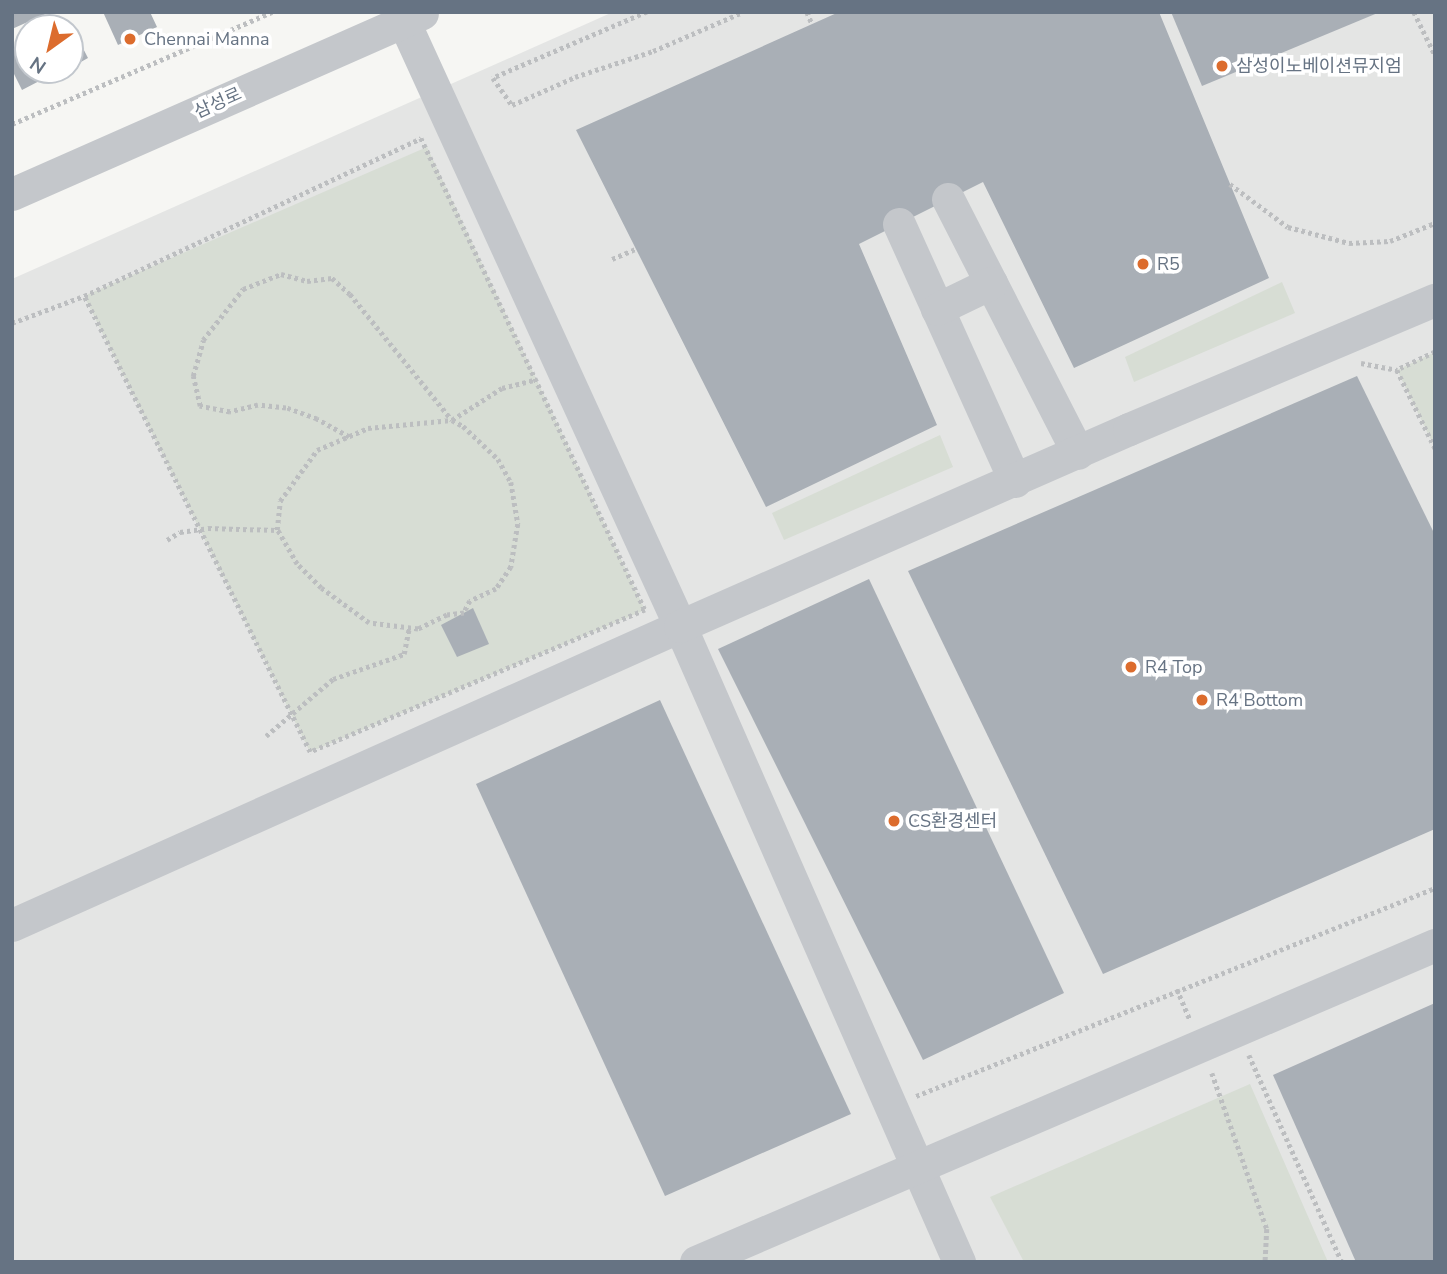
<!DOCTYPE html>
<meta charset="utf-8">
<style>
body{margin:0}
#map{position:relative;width:1447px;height:1274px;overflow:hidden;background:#f6f6f3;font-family:"Nunito Sans","Noto Sans KR",sans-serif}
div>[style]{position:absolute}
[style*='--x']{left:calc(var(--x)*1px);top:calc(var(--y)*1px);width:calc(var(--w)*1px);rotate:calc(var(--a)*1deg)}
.built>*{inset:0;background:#e4e5e4}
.green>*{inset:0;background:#d7ddd4}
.building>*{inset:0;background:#a9afb6}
.path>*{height:4.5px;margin-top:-2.25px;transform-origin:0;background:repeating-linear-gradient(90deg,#bcbec0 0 3.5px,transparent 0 7px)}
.minor>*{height:33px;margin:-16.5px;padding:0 16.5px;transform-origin:16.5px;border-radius:16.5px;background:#c4c7cb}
.dots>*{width:19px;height:19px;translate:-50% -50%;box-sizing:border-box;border:4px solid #fff;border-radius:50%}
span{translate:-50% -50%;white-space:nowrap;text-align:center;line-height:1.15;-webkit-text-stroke:7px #fff;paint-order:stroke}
.poi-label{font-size:18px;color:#667383}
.left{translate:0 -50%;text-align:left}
.street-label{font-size:18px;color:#667383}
.frame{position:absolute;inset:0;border:14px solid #667383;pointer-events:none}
.north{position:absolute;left:14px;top:14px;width:70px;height:70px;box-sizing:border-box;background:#fff;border:2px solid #c2c7cd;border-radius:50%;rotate:214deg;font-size:19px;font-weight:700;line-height:28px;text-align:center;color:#667383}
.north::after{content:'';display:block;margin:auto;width:24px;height:32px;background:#dc6c2d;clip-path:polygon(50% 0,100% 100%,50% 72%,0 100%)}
</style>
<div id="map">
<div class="built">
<i style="clip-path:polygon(613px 12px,1435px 12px,1435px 1262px,12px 1262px,12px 279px)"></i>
</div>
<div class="green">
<i style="clip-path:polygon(427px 147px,645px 610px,310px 752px,84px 296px)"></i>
<i style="clip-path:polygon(1282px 282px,1295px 313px,1134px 382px,1125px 357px)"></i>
<i style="clip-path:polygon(1435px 352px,1435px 448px,1397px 370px)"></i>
<i style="clip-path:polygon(940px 435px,953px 467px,784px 540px,772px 513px)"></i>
<i style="clip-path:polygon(1250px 1084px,1328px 1262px,1024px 1262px,990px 1197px)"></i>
</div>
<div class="building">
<i style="clip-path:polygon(12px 12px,50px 12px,12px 29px)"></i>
<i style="clip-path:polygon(103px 12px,150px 12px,157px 27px,118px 45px)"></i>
<i style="clip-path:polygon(839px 12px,1159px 12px,1269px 278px,1074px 368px,983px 182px,859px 244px,937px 425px,766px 507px,576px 130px)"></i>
<i style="clip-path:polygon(1171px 12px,1380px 12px,1202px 86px)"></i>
<i style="clip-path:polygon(70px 23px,88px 58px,70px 68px,70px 28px,63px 28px)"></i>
<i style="clip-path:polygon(28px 44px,28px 70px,44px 70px,47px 77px,22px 90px,12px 70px,12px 51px)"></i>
<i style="clip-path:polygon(1357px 376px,1435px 535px,1435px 829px,1103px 974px,908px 571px)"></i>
<i style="clip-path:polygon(869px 579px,1064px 993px,923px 1060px,718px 649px)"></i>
<i style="clip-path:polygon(473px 608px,489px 644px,457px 657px,441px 625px)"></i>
<i style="clip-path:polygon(660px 700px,851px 1114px,665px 1196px,476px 784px)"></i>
<i style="clip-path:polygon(1435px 1003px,1435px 1262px,1356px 1262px,1273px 1075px)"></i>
</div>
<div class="path">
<i style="--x:647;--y:12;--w:168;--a:156.8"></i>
<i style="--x:493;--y:78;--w:33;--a:55"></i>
<i style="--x:512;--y:105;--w:69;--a:-24"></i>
<i style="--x:575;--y:77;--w:82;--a:-18.4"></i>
<i style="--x:653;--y:51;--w:98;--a:-23.4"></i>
<i style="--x:807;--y:12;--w:13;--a:67"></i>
<i style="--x:1414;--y:12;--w:48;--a:64"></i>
<i style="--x:12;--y:124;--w:283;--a:-23.3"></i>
<i style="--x:421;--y:138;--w:522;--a:64.61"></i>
<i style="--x:645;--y:610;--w:364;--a:157"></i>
<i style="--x:310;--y:752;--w:509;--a:-116.36"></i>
<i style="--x:84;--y:296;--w:372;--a:-25.1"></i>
<i style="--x:1230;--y:184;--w:72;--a:36.6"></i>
<i style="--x:1288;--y:227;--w:63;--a:14.7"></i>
<i style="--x:1349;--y:243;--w:41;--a:-2.8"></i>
<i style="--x:1390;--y:241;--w:48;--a:-21.8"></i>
<i style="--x:612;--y:259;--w:26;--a:-23"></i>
<i style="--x:12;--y:323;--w:77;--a:-20.6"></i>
<i style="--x:1435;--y:352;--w:42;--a:154.7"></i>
<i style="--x:1397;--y:370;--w:87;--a:64"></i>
<i style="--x:1361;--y:363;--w:37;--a:11"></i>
<i style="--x:349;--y:437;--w:37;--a:-151"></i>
<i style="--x:317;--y:419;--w:33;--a:-160"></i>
<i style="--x:286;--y:408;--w:28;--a:-174"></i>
<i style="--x:258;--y:405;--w:29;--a:166"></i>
<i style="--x:230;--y:412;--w:31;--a:-169"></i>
<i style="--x:200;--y:406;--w:31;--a:-103"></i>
<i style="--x:193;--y:376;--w:37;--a:-74"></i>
<i style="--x:203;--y:340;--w:65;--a:-51.9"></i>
<i style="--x:243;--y:289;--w:41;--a:-21.5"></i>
<i style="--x:281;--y:274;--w:27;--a:15"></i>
<i style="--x:307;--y:281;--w:25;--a:-7"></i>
<i style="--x:332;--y:278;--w:24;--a:42"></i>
<i style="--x:350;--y:294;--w:162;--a:51"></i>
<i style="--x:452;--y:420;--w:13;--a:29"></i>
<i style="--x:463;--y:426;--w:48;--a:43.3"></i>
<i style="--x:498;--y:459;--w:26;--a:61"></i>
<i style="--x:511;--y:482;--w:43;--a:80.5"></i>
<i style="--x:518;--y:524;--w:44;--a:99.2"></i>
<i style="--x:511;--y:567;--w:27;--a:124"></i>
<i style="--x:496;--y:589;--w:29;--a:155"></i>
<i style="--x:470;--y:601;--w:13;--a:117"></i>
<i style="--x:464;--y:613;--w:17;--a:173"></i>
<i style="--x:447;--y:615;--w:32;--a:154"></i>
<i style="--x:418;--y:629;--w:49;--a:-173"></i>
<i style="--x:369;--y:623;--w:59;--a:-143.9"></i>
<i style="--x:321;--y:588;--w:34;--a:-135"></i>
<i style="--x:297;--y:564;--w:39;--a:-120"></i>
<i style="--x:277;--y:530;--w:29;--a:-84"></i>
<i style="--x:280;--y:501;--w:63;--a:-54"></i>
<i style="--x:317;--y:450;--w:56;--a:-23.3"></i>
<i style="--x:368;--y:428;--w:84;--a:-5.4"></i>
<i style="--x:452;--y:420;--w:59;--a:-32.6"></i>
<i style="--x:502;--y:388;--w:36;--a:-14"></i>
<i style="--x:167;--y:540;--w:15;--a:-32"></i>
<i style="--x:180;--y:532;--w:28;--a:-8"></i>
<i style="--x:208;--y:528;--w:69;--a:1.7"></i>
<i style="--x:266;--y:736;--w:88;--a:-40.4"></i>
<i style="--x:333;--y:679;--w:75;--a:-19.4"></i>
<i style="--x:404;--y:654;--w:25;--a:-79"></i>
<i style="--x:1177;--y:989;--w:33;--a:67"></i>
<i style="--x:1249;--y:1055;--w:227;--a:65.8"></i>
<i style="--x:1212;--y:1073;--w:165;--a:70.6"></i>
<i style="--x:1267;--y:1229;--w:33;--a:93"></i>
<i style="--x:916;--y:1096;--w:559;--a:-21.84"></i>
</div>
<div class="minor">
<i style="--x:404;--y:22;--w:664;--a:65.44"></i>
<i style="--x:680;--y:626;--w:695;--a:66.31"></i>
<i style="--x:12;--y:194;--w:448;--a:-23.8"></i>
<i style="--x:948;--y:199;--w:285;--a:62.9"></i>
<i style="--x:899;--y:224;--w:282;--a:65.7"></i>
<i style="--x:937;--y:309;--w:60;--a:-25.7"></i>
<i style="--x:12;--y:925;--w:732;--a:-24.11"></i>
<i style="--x:680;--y:626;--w:490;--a:-23.7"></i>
<i style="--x:1129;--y:429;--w:332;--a:-22.9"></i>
<i style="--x:696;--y:1262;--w:804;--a:-23.22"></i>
</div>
<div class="dots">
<i style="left:130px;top:39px;background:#dc6c2d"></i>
<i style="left:1222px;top:66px;background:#dc6c2d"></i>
<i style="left:1143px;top:264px;background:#dc6c2d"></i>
<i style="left:1131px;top:667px;background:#dc6c2d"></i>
<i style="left:1202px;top:700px;background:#dc6c2d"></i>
<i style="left:894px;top:821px;background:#dc6c2d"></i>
</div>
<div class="poi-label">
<span class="left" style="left:144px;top:39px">Chennai Manna</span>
<span class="left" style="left:1236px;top:66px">삼성이노베이션뮤지엄</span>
<span class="left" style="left:1157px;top:264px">R5</span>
<span class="left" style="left:1145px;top:667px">R4 Top</span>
<span class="left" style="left:1216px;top:700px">R4 Bottom</span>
<span class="left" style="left:908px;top:821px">CS환경센터</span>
</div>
<div class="street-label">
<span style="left:218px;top:103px;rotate:-24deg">삼성로</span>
</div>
<div class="frame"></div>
<div class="north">N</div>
</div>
